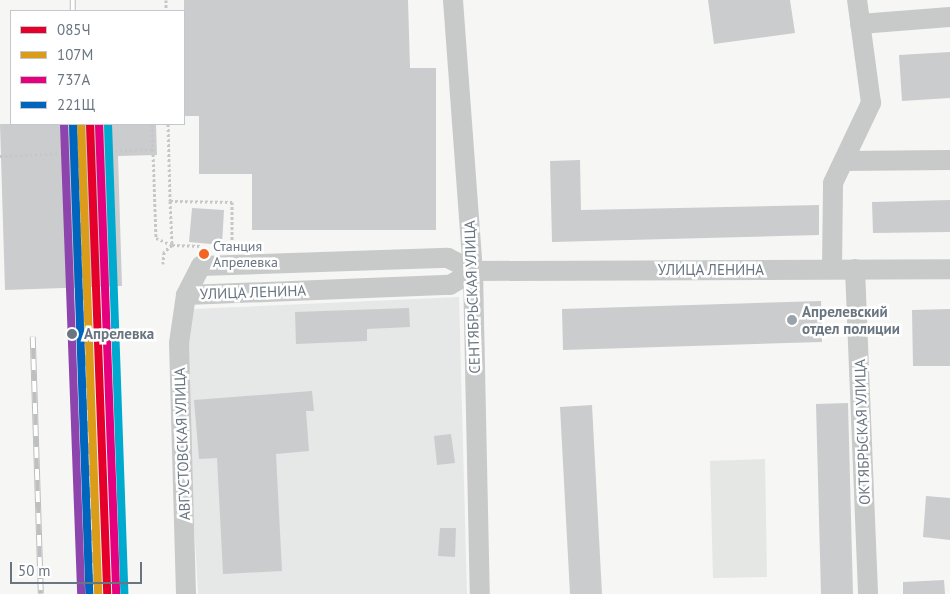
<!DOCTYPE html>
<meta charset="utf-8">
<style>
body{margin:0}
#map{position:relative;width:950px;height:594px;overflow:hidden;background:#f6f6f5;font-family:"PT Sans",sans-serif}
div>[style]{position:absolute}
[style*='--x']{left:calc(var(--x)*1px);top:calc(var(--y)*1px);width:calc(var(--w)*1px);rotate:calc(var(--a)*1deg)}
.built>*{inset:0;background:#e6e7e7}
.green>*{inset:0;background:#e4e7e3}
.building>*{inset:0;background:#cbcccd}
.path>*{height:3px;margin-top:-1.5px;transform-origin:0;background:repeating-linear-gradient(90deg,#c6c7c8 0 2.5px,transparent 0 5px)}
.minor>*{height:20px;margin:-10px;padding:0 10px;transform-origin:10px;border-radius:10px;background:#c8caca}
.rail>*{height:5.5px;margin-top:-2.75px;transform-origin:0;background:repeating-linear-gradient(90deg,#fff 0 11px,#bec0c0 0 22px);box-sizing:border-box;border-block:1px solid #bec0c0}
.path-bridge>*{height:3px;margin-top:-1.5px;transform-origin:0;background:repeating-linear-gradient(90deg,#c6c7c8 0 2.5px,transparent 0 5px)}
.rail-1>*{height:8px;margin:-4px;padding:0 4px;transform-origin:4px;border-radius:4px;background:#e4002b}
.rail-2>*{height:8px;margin:-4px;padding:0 4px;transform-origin:4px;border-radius:4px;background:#db9c1a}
.rail-3>*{height:8px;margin:-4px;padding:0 4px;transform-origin:4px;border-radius:4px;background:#e5007d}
.rail-4>*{height:8px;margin:-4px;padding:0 4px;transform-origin:4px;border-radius:4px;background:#0065bd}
.rail-5>*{height:8px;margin:-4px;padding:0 4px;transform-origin:4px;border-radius:4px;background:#00a9ce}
.rail-6>*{height:8px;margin:-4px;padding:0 4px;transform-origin:4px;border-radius:4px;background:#8e44ad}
.dots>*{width:14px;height:14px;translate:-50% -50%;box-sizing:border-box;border:2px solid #fff;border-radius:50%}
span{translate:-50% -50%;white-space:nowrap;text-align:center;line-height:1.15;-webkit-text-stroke:5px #fff;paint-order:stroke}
.bus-label{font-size:14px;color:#697681}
.left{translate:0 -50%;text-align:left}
.street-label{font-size:15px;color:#697681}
.poi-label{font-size:15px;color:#697681;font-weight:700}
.stop-label{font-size:15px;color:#697681;font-weight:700}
.legend{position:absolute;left:10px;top:10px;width:175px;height:115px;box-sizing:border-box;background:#fff;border:1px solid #c3c8cd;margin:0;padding:6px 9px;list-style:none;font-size:15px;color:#697681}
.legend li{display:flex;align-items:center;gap:10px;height:25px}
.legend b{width:25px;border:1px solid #c3c8cd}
.scale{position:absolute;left:10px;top:562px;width:132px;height:22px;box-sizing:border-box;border:2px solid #697681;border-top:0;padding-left:6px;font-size:15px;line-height:18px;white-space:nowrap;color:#697681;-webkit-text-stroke:4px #fff;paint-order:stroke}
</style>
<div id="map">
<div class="built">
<i style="clip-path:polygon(459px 297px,467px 594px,198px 594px,183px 321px,193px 309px)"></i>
</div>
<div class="green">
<i style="clip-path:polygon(765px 459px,767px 577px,713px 578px,710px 461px)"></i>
</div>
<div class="building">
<i style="clip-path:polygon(184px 0,408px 0,410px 68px,436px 68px,436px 230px,252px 230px,252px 174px,199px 174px,199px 116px,184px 116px)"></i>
<i style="clip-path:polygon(708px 0,790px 0,795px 33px,714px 44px)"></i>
<i style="clip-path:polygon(950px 52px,950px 98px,902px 101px,899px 55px)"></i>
<i style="clip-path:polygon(0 124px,156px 124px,157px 155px,118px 156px,122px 286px,5px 290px)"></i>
<i style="clip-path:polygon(580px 160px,581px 210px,819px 205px,819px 235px,552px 242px,550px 161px)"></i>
<i style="clip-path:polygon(950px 200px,950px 232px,873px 233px,872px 202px)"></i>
<i style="clip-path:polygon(192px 208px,224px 210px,222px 245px,189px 242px)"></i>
<i style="clip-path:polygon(821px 301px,822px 342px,563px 350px,562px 309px)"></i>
<i style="clip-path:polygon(409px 308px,410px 327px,367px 329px,367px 341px,296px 344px,295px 312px)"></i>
<i style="clip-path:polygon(950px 309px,950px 366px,913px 366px,912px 310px)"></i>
<i style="clip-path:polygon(312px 391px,314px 411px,306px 411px,309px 451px,276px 454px,282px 571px,223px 574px,217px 458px,199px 459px,194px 400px)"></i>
<i style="clip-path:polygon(848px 403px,853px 594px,821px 594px,816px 404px)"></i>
<i style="clip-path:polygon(592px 405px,602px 594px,570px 594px,560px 407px)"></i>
<i style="clip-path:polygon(451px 434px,455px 463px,437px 465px,434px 436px)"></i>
<i style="clip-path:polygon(926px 496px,950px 498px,950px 540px,923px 537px)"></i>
<i style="clip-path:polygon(440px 528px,456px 528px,455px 557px,438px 556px)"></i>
<i style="clip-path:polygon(944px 580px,945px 594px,903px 594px,903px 582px)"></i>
</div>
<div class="path">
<i style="--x:166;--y:0;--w:11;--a:90"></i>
<i style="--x:152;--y:124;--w:114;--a:88"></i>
<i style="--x:156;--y:238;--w:17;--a:24"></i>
<i style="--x:172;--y:245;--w:11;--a:139"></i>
<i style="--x:164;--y:252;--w:12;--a:95"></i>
<i style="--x:168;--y:124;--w:77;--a:88.5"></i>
<i style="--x:170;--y:201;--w:62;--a:0.9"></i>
<i style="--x:232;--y:202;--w:45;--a:90"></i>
<i style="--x:170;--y:201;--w:44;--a:87.4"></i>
<i style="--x:172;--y:245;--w:29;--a:2"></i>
</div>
<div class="minor">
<i style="--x:453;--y:0;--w:272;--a:85.8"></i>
<i style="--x:473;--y:271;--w:323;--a:88.8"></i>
<i style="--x:860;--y:24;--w:90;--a:-4.4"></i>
<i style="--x:844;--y:161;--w:106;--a:-0.5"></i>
<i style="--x:832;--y:269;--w:86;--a:-89.3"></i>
<i style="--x:833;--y:183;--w:89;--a:-64.6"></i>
<i style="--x:871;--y:103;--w:104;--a:-97.7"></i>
<i style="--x:855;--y:269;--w:325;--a:87.7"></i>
<i style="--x:186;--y:295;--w:264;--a:-2.2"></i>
<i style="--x:450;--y:285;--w:27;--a:-31"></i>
<i style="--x:186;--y:594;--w:251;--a:-91.6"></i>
<i style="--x:179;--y:343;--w:49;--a:-81.7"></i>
<i style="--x:186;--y:295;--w:33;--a:-63"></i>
<i style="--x:201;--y:266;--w:247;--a:-1.9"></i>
<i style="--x:448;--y:258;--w:28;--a:27"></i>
<i style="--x:473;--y:271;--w:477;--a:-0.2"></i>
</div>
<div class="rail">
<i style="--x:73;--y:0;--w:11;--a:90"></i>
<i style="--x:77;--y:124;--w:470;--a:88.1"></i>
<i style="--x:33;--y:337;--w:257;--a:88.2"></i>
</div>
<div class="path-bridge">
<i style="--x:0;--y:156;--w:154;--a:-2.6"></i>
</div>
<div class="rail-1">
<i style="--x:90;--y:124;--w:470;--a:87.9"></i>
</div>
<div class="rail-2">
<i style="--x:81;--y:124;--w:470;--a:87.9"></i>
</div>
<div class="rail-3">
<i style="--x:99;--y:124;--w:470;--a:87.9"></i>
</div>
<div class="rail-4">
<i style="--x:73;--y:125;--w:469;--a:88"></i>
</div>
<div class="rail-5">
<i style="--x:108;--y:124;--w:469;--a:88"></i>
</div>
<div class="rail-6">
<i style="--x:64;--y:125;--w:469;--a:87.9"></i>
</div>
<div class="dots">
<i style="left:204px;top:254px;background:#f26522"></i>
<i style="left:792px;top:320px;background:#9aa3aa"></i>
<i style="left:72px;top:334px;background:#697681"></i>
</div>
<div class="bus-label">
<span class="left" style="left:213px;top:254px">Станция<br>Апрелевка</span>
</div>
<div class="street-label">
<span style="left:711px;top:270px">УЛИЦА ЛЕНИНА</span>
<span style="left:253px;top:292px;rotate:-2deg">УЛИЦА ЛЕНИНА</span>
<span style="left:472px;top:297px;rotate:-92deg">СЕНТЯБРЬСКАЯ УЛИЦА</span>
<span style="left:862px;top:432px;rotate:-92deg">ОКТЯБРЬСКАЯ УЛИЦА</span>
<span style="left:182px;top:444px;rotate:-92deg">АВГУСТОВСКАЯ УЛИЦА</span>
</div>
<div class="poi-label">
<span class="left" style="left:802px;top:320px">Апрелевский<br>отдел полиции</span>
</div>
<div class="stop-label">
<span class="left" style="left:84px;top:334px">Апрелевка</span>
</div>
<ul class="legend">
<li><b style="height:6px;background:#e4002b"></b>085Ч</li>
<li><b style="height:6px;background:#db9c1a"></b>107М</li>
<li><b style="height:6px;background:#e5007d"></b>737А</li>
<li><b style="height:6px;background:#0065bd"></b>221Щ</li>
</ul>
<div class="scale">50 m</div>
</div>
